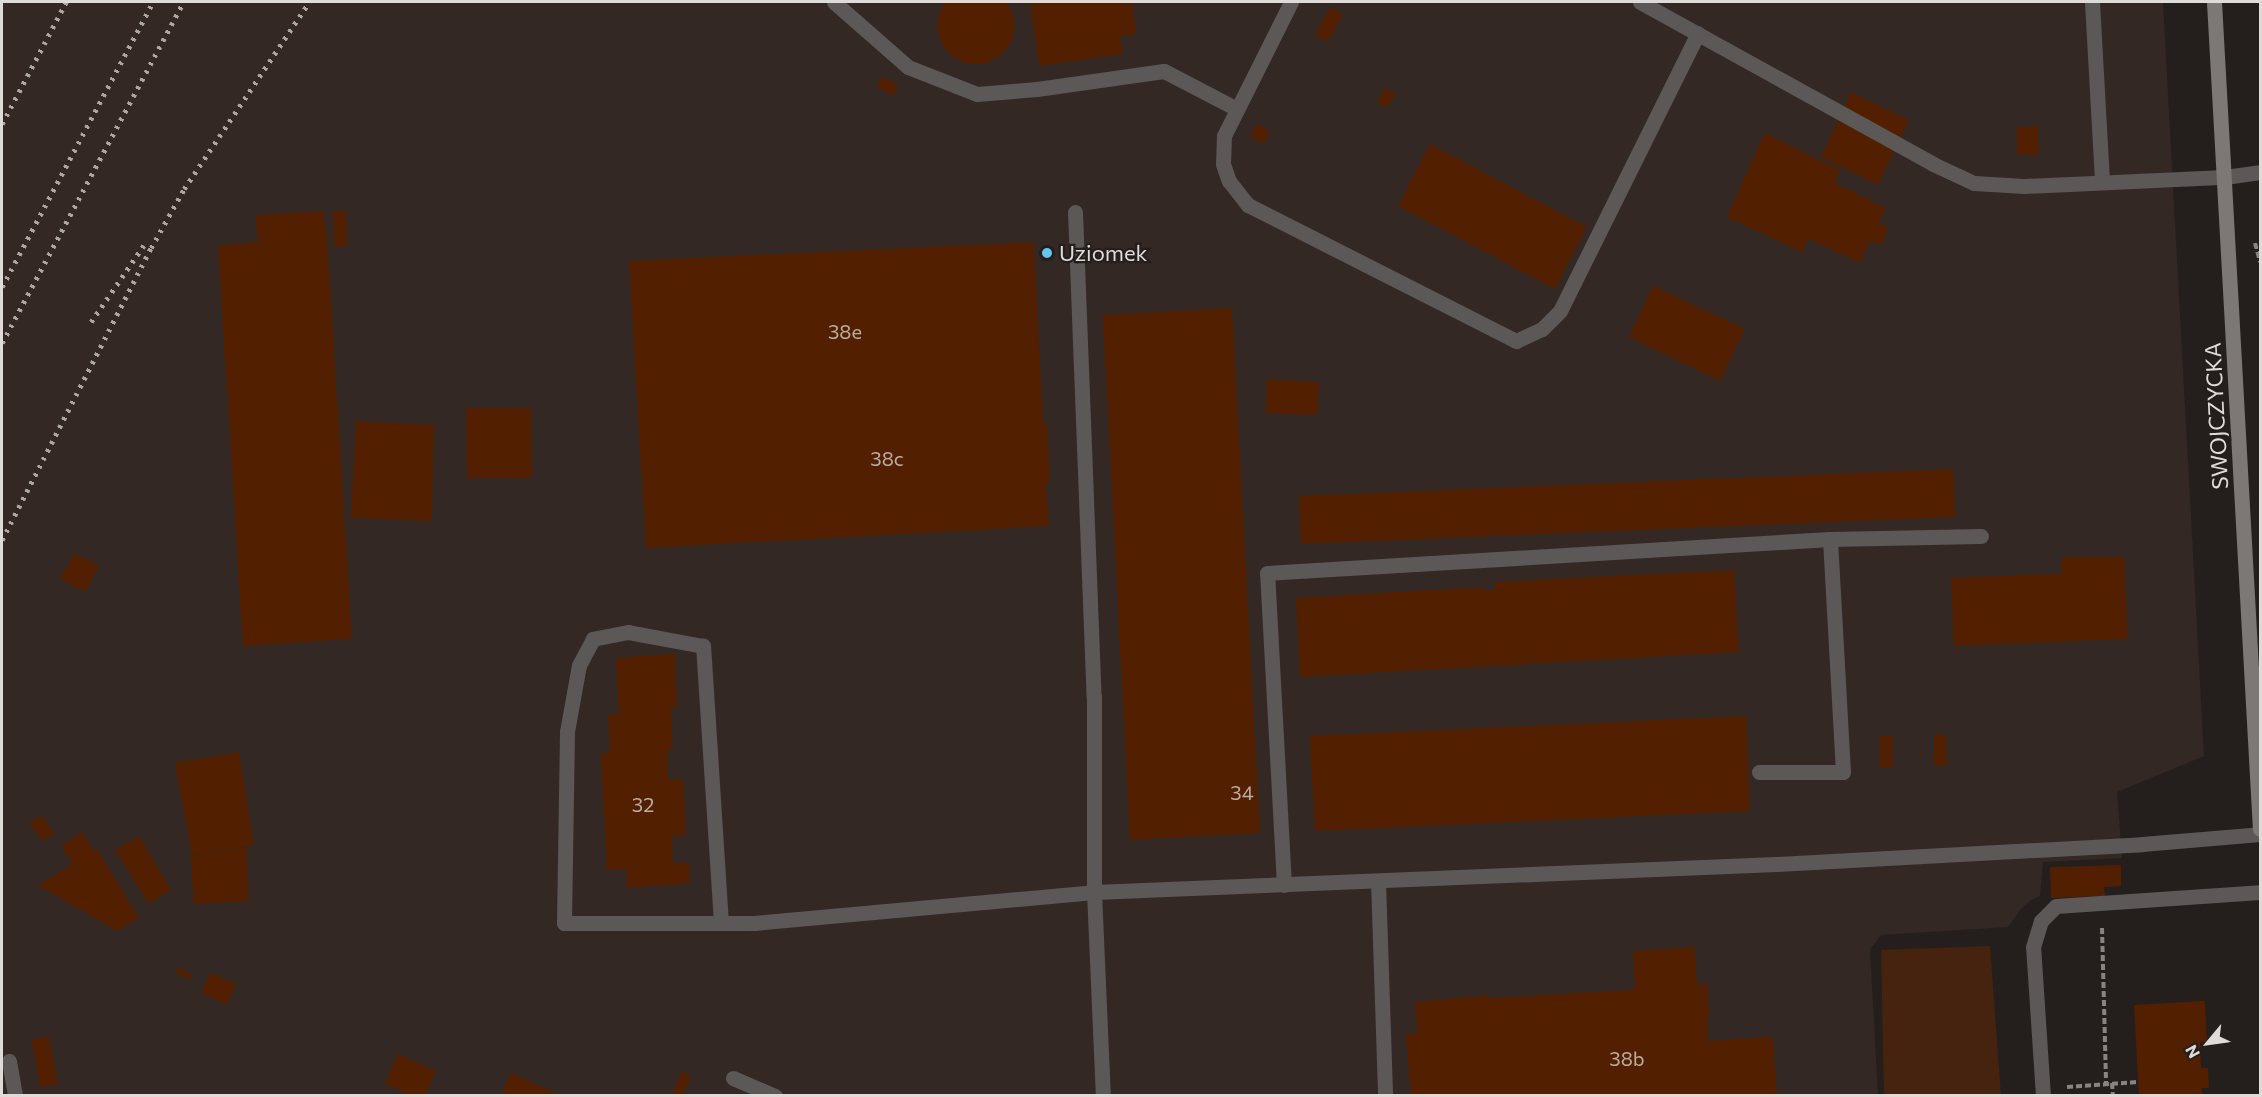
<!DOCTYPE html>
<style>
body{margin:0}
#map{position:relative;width:2262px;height:1097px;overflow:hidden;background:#241f1c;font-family:Commissioner,sans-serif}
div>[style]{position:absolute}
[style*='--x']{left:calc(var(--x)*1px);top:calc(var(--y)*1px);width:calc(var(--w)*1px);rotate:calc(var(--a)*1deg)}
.built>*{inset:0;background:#332823}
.green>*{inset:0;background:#46230f}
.building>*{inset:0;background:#522000}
.path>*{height:4px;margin-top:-2px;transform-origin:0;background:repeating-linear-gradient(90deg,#888482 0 6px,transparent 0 9px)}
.lane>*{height:15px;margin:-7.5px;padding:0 7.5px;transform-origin:7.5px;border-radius:7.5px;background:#5b5857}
.secondary>*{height:15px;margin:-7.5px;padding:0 7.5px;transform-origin:7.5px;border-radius:7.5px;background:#7c7876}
.rail>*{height:4.5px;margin-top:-2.25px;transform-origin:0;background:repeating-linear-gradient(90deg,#aba7a5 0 3px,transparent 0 9px)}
.dots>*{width:16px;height:16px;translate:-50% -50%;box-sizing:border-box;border:3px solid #241f1c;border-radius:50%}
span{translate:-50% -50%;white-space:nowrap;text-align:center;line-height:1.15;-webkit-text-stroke:4.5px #241f1c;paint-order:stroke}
.number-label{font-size:20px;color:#bcaca3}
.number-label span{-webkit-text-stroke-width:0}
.poi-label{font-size:22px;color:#dfdbd9}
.left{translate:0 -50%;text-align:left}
.street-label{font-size:22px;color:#dfdbd9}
.frame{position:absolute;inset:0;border:3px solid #dfdbd9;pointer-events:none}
.north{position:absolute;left:2178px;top:1013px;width:60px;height:60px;-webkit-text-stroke:4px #241f1c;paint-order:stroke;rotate:241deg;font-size:16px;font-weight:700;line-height:24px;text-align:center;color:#dfdbd9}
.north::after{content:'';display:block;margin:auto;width:21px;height:27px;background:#dfdbd9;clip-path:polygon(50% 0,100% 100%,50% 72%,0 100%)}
</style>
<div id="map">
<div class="built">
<i style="clip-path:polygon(2px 2px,2163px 2px,2204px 756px,2117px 792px,2122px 858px,2043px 862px,2040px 896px,2031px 900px,2021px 909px,2008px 927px,1881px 935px,1870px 949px,1878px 1095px,2px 1096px)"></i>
</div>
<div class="green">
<i style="clip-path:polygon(1990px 946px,2001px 1095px,1884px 1095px,1881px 950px)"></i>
</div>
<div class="building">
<i style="clip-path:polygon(946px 2px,1007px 2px,1013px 14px,1015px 27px,1011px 43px,1000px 56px,985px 64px,968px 64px,953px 57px,942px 45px,937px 29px,939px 12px)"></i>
<i style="clip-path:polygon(1030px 2px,1132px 2px,1137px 34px,1120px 36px,1123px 54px,1039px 66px)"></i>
<i style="clip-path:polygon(1330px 7px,1343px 14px,1328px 42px,1315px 35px)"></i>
<i style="clip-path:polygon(882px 77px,898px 85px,893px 96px,877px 87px)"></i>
<i style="clip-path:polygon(1385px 88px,1396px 94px,1387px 108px,1377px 102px)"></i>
<i style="clip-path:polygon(1851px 92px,1909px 120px,1878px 185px,1821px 157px)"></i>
<i style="clip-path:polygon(1257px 124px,1270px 132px,1264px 144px,1250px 136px)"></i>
<i style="clip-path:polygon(2017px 127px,2038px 127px,2038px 155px,2017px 154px)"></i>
<i style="clip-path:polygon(1765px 133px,1840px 170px,1835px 183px,1886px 208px,1879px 223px,1889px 228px,1881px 245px,1870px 241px,1860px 263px,1809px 239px,1802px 252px,1727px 217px)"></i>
<i style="clip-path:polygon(1430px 144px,1587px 227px,1555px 289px,1398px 206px)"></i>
<i style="clip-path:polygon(323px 211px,327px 238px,352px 639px,243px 646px,218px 245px,258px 242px,256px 215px)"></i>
<i style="clip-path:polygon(333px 211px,346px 211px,347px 246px,334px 247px)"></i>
<i style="clip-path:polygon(1034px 242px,1043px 423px,1047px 423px,1050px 482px,1046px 482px,1049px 526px,646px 548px,629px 261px)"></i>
<i style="clip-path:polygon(1653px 286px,1745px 329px,1720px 381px,1629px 337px)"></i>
<i style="clip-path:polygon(1232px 308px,1260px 833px,1130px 840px,1103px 315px)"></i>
<i style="clip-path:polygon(1267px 379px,1319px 382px,1317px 415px,1266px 413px)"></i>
<i style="clip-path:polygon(466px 408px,531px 408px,532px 478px,467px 478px)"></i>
<i style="clip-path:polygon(356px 421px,434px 425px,432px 521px,351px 518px)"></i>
<i style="clip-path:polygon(1953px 469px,1955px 517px,1301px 544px,1299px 496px)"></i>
<i style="clip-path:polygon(75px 553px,99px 566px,85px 592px,60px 579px)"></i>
<i style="clip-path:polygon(2062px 557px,2124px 557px,2128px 639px,1954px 646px,1951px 578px,2061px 574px)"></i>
<i style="clip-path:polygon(1734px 570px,1739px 652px,1300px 677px,1296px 598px,1484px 587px,1484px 590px,1495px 590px,1494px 582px)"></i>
<i style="clip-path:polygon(675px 654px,677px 708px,671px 708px,673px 749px,667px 750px,668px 780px,683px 779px,686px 835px,672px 836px,673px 863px,689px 863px,690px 883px,627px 888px,626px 869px,607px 870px,601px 753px,610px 753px,608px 715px,619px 714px,616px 658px)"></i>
<i style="clip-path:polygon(1746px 716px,1750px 811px,1315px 831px,1310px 736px)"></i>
<i style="clip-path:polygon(1934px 735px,1946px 735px,1947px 765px,1934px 766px)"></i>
<i style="clip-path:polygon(1880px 736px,1892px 736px,1893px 767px,1880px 768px)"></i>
<i style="clip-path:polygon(239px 752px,254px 845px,192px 856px,175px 763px)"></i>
<i style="clip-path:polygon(42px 816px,54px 834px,42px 841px,30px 823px)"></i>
<i style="clip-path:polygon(82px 832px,94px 851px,97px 849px,139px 918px,117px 931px,38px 885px,73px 864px,61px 846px)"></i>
<i style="clip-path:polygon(139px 836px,171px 890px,149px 904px,115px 850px)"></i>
<i style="clip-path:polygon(246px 847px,249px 901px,194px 904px,191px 857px)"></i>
<i style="clip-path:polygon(2121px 865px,2121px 886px,2104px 887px,2105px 896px,2051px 898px,2050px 867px)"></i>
<i style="clip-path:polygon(1695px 947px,1697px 984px,1707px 984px,1709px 1018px,1707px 1018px,1708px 1041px,1773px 1037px,1777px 1096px,1411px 1096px,1406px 1034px,1417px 1033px,1415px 1002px,1489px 995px,1488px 998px,1635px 990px,1633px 951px)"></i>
<i style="clip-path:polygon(179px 968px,192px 975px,190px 980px,176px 973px)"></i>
<i style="clip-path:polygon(210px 973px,236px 984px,227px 1005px,201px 993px)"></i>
<i style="clip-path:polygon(2202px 1001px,2205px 1001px,2207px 1041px,2200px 1042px,2201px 1068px,2208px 1068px,2209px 1088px,2202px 1088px,2202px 1096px,2139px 1096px,2134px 1005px)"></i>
<i style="clip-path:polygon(49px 1037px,58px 1084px,40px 1087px,32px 1040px)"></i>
<i style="clip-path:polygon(398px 1054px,436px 1071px,425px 1096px,412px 1096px,385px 1084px)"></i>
<i style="clip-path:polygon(681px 1072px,691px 1076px,683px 1096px,672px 1096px)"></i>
<i style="clip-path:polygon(511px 1073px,562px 1096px,501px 1096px)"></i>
</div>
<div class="path">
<i style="--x:2255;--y:243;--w:20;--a:75"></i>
<i style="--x:2102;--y:928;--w:155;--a:88.5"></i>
<i style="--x:2112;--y:1083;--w:13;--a:86"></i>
<i style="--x:2067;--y:1087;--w:71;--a:-4"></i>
</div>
<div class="lane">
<i style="--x:834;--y:2;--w:98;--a:41.3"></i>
<i style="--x:908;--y:67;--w:74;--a:21.4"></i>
<i style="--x:977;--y:94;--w:60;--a:-4.8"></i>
<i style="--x:1037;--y:89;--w:128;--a:-8.1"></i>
<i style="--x:1164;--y:71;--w:82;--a:27.5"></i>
<i style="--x:1291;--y:2;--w:150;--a:116.6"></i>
<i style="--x:1224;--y:136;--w:28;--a:92"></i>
<i style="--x:1223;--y:164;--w:18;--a:71"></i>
<i style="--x:1229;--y:181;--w:31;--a:52"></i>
<i style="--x:1248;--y:205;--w:301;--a:26.9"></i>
<i style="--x:1516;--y:341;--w:29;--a:-25"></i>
<i style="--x:1542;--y:329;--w:25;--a:-45"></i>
<i style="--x:1560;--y:311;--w:310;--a:-63.6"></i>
<i style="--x:1640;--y:2;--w:335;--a:28.9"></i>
<i style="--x:1933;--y:164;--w:45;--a:24.9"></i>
<i style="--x:1974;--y:183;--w:50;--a:3.4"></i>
<i style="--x:2024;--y:186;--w:201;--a:-2.6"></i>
<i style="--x:2225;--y:177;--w:35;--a:-8"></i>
<i style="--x:2092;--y:2;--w:179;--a:86.8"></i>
<i style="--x:1075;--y:212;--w:485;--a:87.8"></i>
<i style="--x:1094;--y:697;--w:195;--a:90"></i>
<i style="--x:1094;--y:892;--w:204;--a:87.5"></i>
<i style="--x:1759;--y:772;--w:84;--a:0"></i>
<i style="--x:1843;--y:772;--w:233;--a:-93.2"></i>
<i style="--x:1378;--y:881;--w:215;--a:88.1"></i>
<i style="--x:1284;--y:885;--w:312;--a:-93.1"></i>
<i style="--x:1267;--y:573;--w:564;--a:-3.46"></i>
<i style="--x:1830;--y:539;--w:151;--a:-1.1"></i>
<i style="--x:721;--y:923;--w:278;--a:-93.7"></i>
<i style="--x:703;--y:646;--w:76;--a:-169.4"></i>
<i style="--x:628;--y:632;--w:36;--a:169"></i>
<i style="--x:593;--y:639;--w:30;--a:118"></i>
<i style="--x:579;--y:665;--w:68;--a:100.2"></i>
<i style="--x:567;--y:732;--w:191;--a:90.9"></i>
<i style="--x:564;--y:923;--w:190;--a:0"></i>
<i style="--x:754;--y:923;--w:341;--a:-5.2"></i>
<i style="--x:1094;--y:892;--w:683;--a:-2.35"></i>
<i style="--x:1776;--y:864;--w:367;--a:-3.1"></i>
<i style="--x:2142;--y:844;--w:118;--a:-4.8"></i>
<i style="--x:9;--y:1061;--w:36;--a:80"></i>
<i style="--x:733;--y:1078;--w:46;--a:23.2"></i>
<i style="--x:2043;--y:1096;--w:149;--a:-93.8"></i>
<i style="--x:2033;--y:947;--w:27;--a:-73"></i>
<i style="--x:2041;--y:921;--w:21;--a:-45"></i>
<i style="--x:2056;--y:906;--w:204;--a:-3.9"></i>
</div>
<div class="secondary">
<i style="--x:2214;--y:2;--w:828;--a:86.82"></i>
</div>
<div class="rail">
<i style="--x:2;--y:124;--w:138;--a:-62.3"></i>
<i style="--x:2;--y:287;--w:323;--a:-62.1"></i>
<i style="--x:91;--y:322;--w:93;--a:-55.5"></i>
<i style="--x:2;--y:343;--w:386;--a:-62"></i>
<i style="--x:2;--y:540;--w:328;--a:-63"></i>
<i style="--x:151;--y:248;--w:68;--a:-60.8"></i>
<i style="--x:184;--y:189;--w:225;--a:-56.2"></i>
</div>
<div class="dots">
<i style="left:1047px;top:253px;background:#64c5ee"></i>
</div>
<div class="number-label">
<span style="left:845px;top:331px">38e</span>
<span style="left:887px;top:458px">38c</span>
<span style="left:1242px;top:792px">34</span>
<span style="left:643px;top:804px">32</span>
<span style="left:1627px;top:1058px">38b</span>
</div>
<div class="poi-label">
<span class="left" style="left:1059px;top:253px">Uziomek</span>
</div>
<div class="street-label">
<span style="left:2216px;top:416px;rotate:-93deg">SWOJCZYCKA</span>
</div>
<div class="frame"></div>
<div class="north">N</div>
</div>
